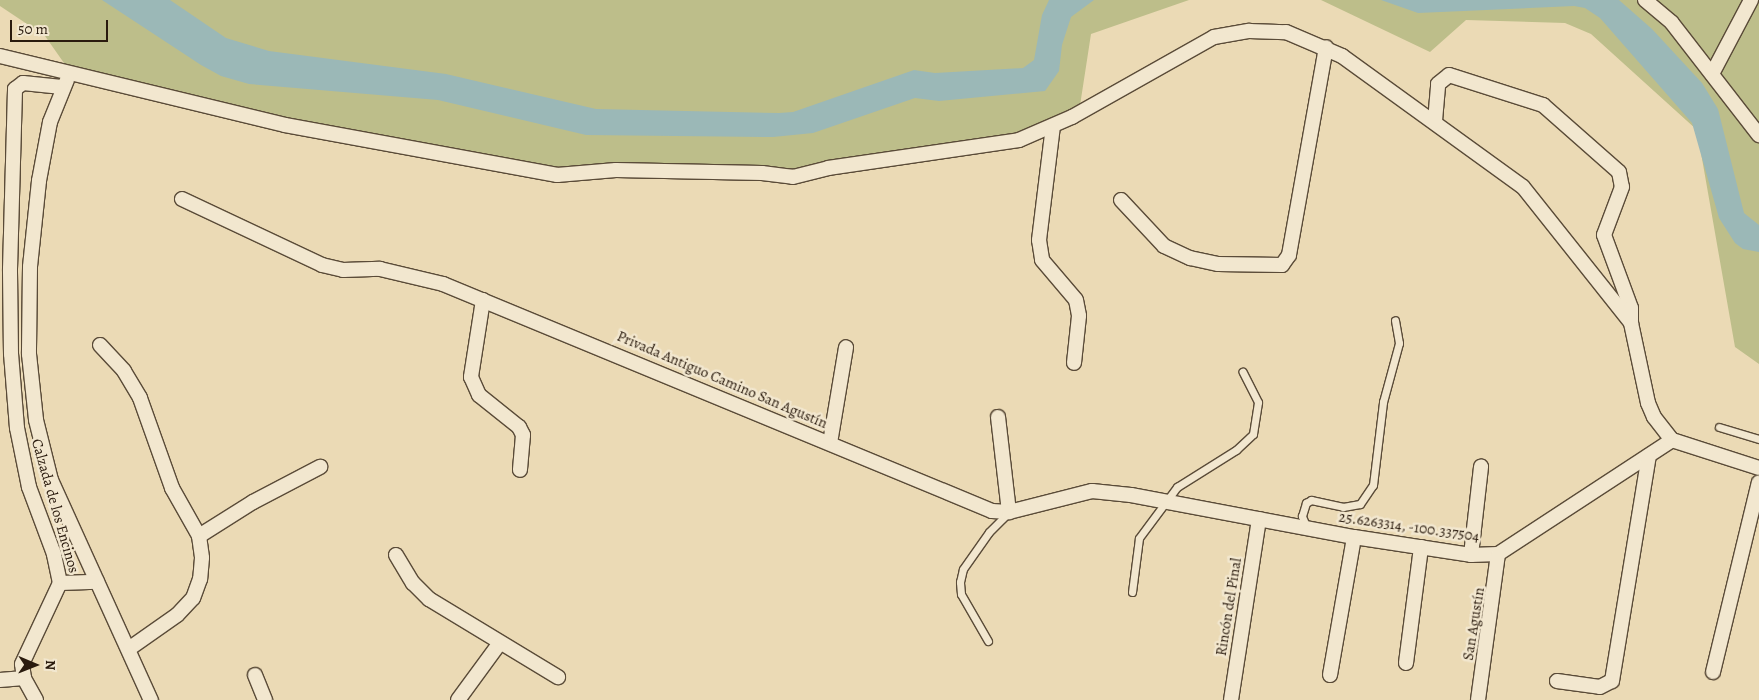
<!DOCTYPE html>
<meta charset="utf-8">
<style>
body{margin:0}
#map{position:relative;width:1759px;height:700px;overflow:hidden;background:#ebdab5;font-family:Alegreya,serif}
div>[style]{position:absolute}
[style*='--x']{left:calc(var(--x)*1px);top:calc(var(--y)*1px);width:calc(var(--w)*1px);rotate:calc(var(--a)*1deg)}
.green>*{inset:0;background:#bdbe8a}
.water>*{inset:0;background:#9bb8b7}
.roads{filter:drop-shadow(1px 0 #5a4b38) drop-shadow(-1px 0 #5a4b38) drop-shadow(0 1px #5a4b38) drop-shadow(0 -1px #5a4b38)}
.service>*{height:7px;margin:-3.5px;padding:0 3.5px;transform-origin:3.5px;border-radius:3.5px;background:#f2e7cf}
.minor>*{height:14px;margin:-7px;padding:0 7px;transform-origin:7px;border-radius:7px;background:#f2e7cf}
span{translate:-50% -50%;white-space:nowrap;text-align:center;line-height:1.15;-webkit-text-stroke:5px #f2e7cf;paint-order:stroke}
.street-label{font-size:15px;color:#2a1b0e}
.north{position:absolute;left:10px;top:640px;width:50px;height:50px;-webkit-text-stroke:4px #f2e7cf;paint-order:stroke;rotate:91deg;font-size:14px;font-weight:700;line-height:20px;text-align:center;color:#2a1b0e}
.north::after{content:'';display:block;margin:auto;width:18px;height:22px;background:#2a1b0e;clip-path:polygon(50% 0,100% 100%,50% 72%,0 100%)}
.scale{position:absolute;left:10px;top:20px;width:98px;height:22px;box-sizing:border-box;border:2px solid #2a1b0e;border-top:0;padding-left:6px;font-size:15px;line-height:18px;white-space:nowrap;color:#2a1b0e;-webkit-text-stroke:4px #f2e7cf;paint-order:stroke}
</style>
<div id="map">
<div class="green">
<i style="clip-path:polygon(0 0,1189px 0,1091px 34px,1079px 112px,1053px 126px,793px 177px,557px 175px,71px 73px,45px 36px,0 6px)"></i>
<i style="clip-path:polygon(1321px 0,1759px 0,1759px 364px,1735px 347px,1697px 130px,1591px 34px,1565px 23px,1466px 20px,1430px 52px)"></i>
</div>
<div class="water">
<i style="clip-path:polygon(102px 0,170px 0,226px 38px,269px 51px,446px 74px,596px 109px,779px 113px,793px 112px,914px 70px,935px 73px,1023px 68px,1034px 60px,1042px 15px,1049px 0,1094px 0,1071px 17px,1062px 45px,1059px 71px,1045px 91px,939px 101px,915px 98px,813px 133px,773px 137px,586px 135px,438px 100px,249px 84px,221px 76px,201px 65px)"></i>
<i style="clip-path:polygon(1381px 0,1619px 0,1652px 29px,1702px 83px,1718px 109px,1744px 213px,1759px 225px,1759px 252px,1743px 249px,1735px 243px,1719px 218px,1692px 123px,1600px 18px,1585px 8px,1574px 6px,1418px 13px)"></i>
</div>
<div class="roads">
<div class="service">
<i style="--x:1719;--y:427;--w:42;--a:16.7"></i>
<i style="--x:1307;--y:528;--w:13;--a:-113"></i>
<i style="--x:1302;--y:516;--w:14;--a:-73"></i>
<i style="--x:1306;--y:503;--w:6;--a:-31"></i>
<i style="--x:1311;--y:500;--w:33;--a:12"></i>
<i style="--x:1343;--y:507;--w:17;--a:-10"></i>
<i style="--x:1360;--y:504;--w:23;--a:-56"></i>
<i style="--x:1373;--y:485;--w:84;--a:-83.1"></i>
<i style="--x:1383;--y:402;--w:61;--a:-74.8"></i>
<i style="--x:1399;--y:343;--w:23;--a:-100"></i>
<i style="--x:1132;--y:592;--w:54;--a:-82.6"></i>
<i style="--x:1139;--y:538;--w:64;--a:-53.3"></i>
<i style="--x:1177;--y:487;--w:70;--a:-32.1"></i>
<i style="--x:1236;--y:450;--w:23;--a:-43"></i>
<i style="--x:1253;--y:434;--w:32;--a:-81"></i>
<i style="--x:1258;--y:402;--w:34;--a:-117"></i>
<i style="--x:988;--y:641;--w:54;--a:-119.9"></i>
<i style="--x:961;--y:594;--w:12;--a:-95"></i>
<i style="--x:960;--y:582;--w:13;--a:-77"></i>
<i style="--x:963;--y:569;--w:45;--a:-54.9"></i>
<i style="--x:989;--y:532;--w:28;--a:-45"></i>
</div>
<div class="minor">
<i style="--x:1645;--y:0;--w:35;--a:40"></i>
<i style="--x:1672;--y:23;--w:142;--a:52.2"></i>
<i style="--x:0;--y:56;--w:293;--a:13.6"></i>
<i style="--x:285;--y:125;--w:277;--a:10.4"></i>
<i style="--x:557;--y:175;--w:59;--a:-4.8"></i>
<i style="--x:616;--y:170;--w:146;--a:1.2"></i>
<i style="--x:762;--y:173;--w:31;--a:7"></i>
<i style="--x:793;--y:177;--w:36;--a:-14"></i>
<i style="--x:828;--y:168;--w:193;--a:-8.3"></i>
<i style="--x:1019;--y:140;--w:58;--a:-23.5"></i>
<i style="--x:1072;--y:117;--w:163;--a:-29.4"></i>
<i style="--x:1214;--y:37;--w:36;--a:-10"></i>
<i style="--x:1249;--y:31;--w:37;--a:2"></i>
<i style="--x:1286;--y:32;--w:61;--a:23.2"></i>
<i style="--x:1342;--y:56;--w:223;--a:35.9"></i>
<i style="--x:1523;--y:187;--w:174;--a:51.5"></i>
<i style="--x:1631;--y:323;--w:82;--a:78"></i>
<i style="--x:1648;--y:403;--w:15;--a:67"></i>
<i style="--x:1654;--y:417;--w:29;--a:52"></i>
<i style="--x:1712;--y:74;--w:84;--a:-62.2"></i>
<i style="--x:67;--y:80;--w:45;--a:112"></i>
<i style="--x:50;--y:122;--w:60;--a:100.6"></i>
<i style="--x:39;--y:181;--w:86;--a:96"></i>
<i style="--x:30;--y:267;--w:87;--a:90.7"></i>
<i style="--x:29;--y:354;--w:66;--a:83.9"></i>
<i style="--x:36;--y:420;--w:62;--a:76"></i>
<i style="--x:51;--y:480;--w:242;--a:65.6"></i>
<i style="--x:1435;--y:121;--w:37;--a:-85"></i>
<i style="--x:1438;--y:84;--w:14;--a:-39"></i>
<i style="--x:1449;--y:75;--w:99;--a:17.7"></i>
<i style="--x:1543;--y:105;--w:101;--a:41.4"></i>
<i style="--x:1619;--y:172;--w:15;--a:79"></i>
<i style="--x:1622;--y:187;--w:51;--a:110.6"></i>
<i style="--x:1604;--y:235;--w:78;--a:69.7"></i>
<i style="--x:1631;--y:308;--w:12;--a:90"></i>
<i style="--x:1053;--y:126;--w:115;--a:97"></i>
<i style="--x:1039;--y:240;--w:20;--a:81"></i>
<i style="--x:1042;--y:260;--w:52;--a:49.6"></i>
<i style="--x:1076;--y:300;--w:16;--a:79"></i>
<i style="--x:1079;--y:316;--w:47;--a:96.1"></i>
<i style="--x:182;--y:199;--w:155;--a:25.2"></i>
<i style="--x:322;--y:265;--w:22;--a:13"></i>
<i style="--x:343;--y:270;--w:37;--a:-2"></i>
<i style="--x:380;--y:269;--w:65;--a:13.4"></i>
<i style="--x:443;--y:284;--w:594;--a:22.46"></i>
<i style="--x:992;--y:511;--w:17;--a:3"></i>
<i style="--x:1009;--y:512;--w:86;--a:-14.2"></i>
<i style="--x:1092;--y:491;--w:39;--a:6"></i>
<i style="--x:1131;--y:495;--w:227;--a:10.7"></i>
<i style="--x:1354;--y:537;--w:118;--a:8.7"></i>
<i style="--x:1471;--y:555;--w:27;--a:-2"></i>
<i style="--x:1498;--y:554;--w:208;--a:-33.2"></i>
<i style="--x:1121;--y:200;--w:63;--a:46.9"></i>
<i style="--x:1164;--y:246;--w:29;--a:25"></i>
<i style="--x:1190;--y:258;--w:29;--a:12"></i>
<i style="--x:1218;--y:264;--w:64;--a:0.9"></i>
<i style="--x:1282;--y:265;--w:12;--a:-55"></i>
<i style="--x:1289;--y:255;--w:211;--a:-79.9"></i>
<i style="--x:483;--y:300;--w:78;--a:98.9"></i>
<i style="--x:471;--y:377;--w:20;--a:66"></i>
<i style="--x:479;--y:395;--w:51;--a:38.7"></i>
<i style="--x:519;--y:427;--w:9;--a:63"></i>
<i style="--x:523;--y:435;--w:35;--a:95"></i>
<i style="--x:100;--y:345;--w:35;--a:47"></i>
<i style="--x:124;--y:371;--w:31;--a:59"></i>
<i style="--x:140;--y:398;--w:96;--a:70.4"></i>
<i style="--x:172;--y:488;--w:55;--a:60.6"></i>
<i style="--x:199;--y:536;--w:22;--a:82"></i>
<i style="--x:202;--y:558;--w:21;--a:95"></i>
<i style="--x:200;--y:579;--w:20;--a:110"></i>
<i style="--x:193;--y:598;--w:23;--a:133"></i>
<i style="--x:177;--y:615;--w:57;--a:144.9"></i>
<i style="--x:998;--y:417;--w:96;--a:83.4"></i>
<i style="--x:1672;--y:440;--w:91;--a:17.8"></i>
<i style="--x:830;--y:443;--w:97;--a:-80.5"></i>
<i style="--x:199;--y:536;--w:64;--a:-32.2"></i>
<i style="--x:253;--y:502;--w:76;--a:-27.6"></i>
<i style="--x:396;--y:555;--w:33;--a:59"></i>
<i style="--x:413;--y:583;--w:23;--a:45"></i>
<i style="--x:429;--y:599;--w:151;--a:31.2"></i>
<i style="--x:1471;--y:555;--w:89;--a:-83.5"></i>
<i style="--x:60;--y:583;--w:37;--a:-2"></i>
<i style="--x:1406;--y:663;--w:117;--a:-82.6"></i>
<i style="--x:1713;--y:672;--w:195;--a:-76.4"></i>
<i style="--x:255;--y:675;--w:27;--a:68"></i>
<i style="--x:1330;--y:675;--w:140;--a:-80.1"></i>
<i style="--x:0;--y:680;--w:24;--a:-5"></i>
<i style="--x:1557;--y:681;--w:43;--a:7.9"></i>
<i style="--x:1600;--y:687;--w:13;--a:-27"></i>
<i style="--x:1612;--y:681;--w:228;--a:-80.7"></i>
<i style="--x:36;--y:700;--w:25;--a:-119"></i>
<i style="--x:24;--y:678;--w:14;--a:-98"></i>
<i style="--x:22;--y:664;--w:89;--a:-64.9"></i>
<i style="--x:60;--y:583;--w:30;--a:-102"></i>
<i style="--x:54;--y:554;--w:72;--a:-110.5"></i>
<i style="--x:29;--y:487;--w:60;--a:-101.5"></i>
<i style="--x:17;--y:428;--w:74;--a:-94.6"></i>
<i style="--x:11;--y:354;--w:85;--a:-90.7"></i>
<i style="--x:10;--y:269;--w:180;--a:-88.4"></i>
<i style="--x:15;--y:89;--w:10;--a:-37"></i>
<i style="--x:23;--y:83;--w:39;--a:6"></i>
<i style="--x:458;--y:700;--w:69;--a:-53.8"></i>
<i style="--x:1231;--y:700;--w:183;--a:-81.2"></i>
<i style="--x:1478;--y:700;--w:147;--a:-82.2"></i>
</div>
</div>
<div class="street-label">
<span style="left:722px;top:380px;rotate:23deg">Privada Antiguo Camino San Agustín</span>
<span style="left:55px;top:506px;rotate:74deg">Calzada de los Encinos</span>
<span style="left:1409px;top:527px;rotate:8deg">25.6263314, -100.337504</span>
<span style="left:1229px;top:607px;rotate:-81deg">Rincón del Pinal</span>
<span style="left:1474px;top:624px;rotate:-81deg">San Agustín</span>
</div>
<div class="north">N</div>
<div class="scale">50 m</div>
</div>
